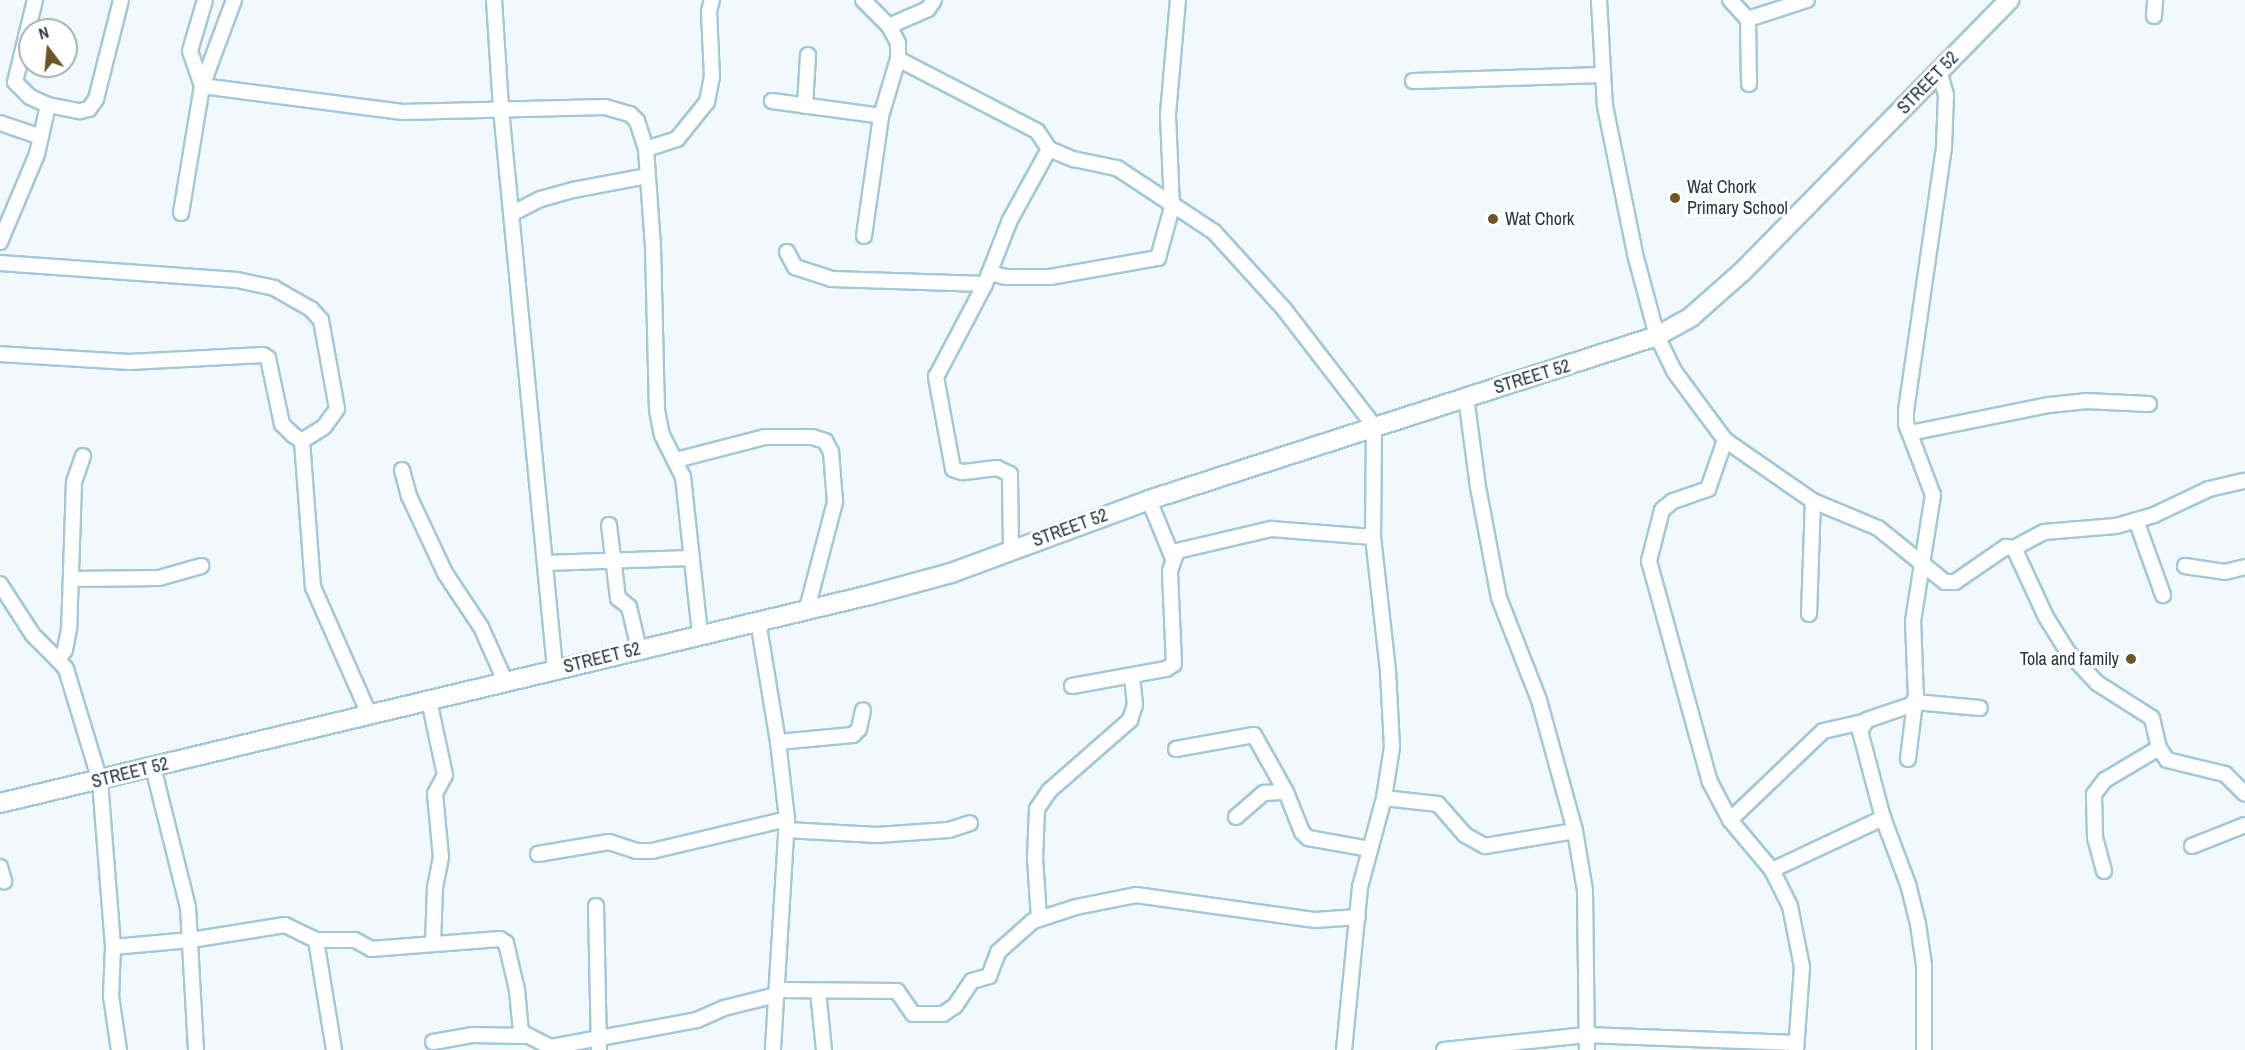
<!DOCTYPE html>
<style>
body{margin:0}
#map{position:relative;width:2245px;height:1050px;overflow:hidden;background:#f2f9fd;font-family:"Archivo Narrow",sans-serif}
div>[style]{position:absolute}
[style*='--x']{left:calc(var(--x)*1px);top:calc(var(--y)*1px);width:calc(var(--w)*1px);rotate:calc(var(--a)*1deg)}
.roads{filter:drop-shadow(2px 0 #a2c8d9) drop-shadow(-2px 0 #a2c8d9) drop-shadow(0 2px #a2c8d9) drop-shadow(0 -2px #a2c8d9)}
.street>*{height:14px;margin:-7px;padding:0 7px;transform-origin:7px;border-radius:7px;background:#fff}
.secondary>*{height:18px;margin:-9px;padding:0 9px;transform-origin:9px;border-radius:9px;background:#fff}
.dots>*{width:16px;height:16px;translate:-50% -50%;box-sizing:border-box;border:3px solid #fff;border-radius:50%}
span{translate:-50% -50%;white-space:nowrap;text-align:center;line-height:1.15;-webkit-text-stroke:6px #fff;paint-order:stroke}
.street-label{font-size:18px;color:#28373e}
.poi-label{font-size:18px;color:#28373e}
.left{translate:0 -50%;text-align:left}
.right{translate:-100% -50%;text-align:right}
.north{position:absolute;left:18px;top:18px;width:60px;height:60px;box-sizing:border-box;background:#fff;border:2px solid #a9afb2;border-radius:50%;rotate:344deg;font-size:16px;font-weight:700;line-height:24px;text-align:center;color:#28373e}
.north::after{content:'';display:block;margin:auto;width:21px;height:27px;background:#6d5525;clip-path:polygon(50% 0,100% 100%,50% 72%,0 100%)}
</style>
<div id="map">
<div class="roads">
<div class="street">
<i style="--x:35;--y:0;--w:84;--a:103.7"></i>
<i style="--x:15;--y:82;--w:21;--a:45"></i>
<i style="--x:30;--y:97;--w:20;--a:24"></i>
<i style="--x:48;--y:105;--w:33;--a:11"></i>
<i style="--x:80;--y:111;--w:9;--a:-13"></i>
<i style="--x:89;--y:109;--w:12;--a:-55"></i>
<i style="--x:96;--y:99;--w:102;--a:-75.8"></i>
<i style="--x:205;--y:0;--w:53;--a:106.4"></i>
<i style="--x:190;--y:51;--w:37;--a:71"></i>
<i style="--x:202;--y:86;--w:202;--a:7.4"></i>
<i style="--x:402;--y:112;--w:203;--a:-1.4"></i>
<i style="--x:605;--y:107;--w:26;--a:16"></i>
<i style="--x:630;--y:114;--w:10;--a:45"></i>
<i style="--x:637;--y:121;--w:29;--a:72"></i>
<i style="--x:646;--y:149;--w:98;--a:85.9"></i>
<i style="--x:653;--y:247;--w:163;--a:88.6"></i>
<i style="--x:657;--y:410;--w:25;--a:79"></i>
<i style="--x:662;--y:435;--w:47;--a:63.4"></i>
<i style="--x:683;--y:477;--w:158;--a:83.8"></i>
<i style="--x:494;--y:0;--w:109;--a:86.3"></i>
<i style="--x:501;--y:109;--w:563;--a:84.49"></i>
<i style="--x:863;--y:0;--w:37;--a:45"></i>
<i style="--x:934;--y:0;--w:11;--a:124"></i>
<i style="--x:928;--y:9;--w:43;--a:156.4"></i>
<i style="--x:889;--y:26;--w:19;--a:62"></i>
<i style="--x:898;--y:43;--w:16;--a:90"></i>
<i style="--x:898;--y:59;--w:157;--a:27.4"></i>
<i style="--x:1037;--y:131;--w:22;--a:56"></i>
<i style="--x:1049;--y:149;--w:26;--a:23"></i>
<i style="--x:1073;--y:159;--w:45;--a:11.6"></i>
<i style="--x:1117;--y:168;--w:116;--a:33.4"></i>
<i style="--x:1214;--y:232;--w:104;--a:47.7"></i>
<i style="--x:1284;--y:309;--w:148;--a:52.4"></i>
<i style="--x:1374;--y:426;--w:111;--a:90.5"></i>
<i style="--x:1373;--y:537;--w:135;--a:83.6"></i>
<i style="--x:1388;--y:671;--w:76;--a:87"></i>
<i style="--x:1392;--y:747;--w:52;--a:98.9"></i>
<i style="--x:1384;--y:798;--w:92;--a:105.1"></i>
<i style="--x:1360;--y:887;--w:164;--a:95.6"></i>
<i style="--x:1599;--y:0;--w:106;--a:86.8"></i>
<i style="--x:1605;--y:106;--w:151;--a:78.5"></i>
<i style="--x:1635;--y:254;--w:85;--a:75"></i>
<i style="--x:1657;--y:336;--w:39;--a:64"></i>
<i style="--x:1674;--y:371;--w:86;--a:53.5"></i>
<i style="--x:1725;--y:440;--w:107;--a:34.7"></i>
<i style="--x:1813;--y:501;--w:70;--a:22.6"></i>
<i style="--x:1878;--y:528;--w:86;--a:38.9"></i>
<i style="--x:1945;--y:582;--w:10;--a:0"></i>
<i style="--x:1955;--y:582;--w:62;--a:-34.5"></i>
<i style="--x:2006;--y:547;--w:8;--a:7"></i>
<i style="--x:2014;--y:548;--w:76;--a:65.1"></i>
<i style="--x:2046;--y:617;--w:40;--a:58"></i>
<i style="--x:2067;--y:651;--w:44;--a:46.8"></i>
<i style="--x:2097;--y:683;--w:65;--a:32.5"></i>
<i style="--x:2152;--y:718;--w:31;--a:77"></i>
<i style="--x:2159;--y:748;--w:14;--a:56"></i>
<i style="--x:2167;--y:760;--w:60;--a:13.6"></i>
<i style="--x:2225;--y:774;--w:28;--a:45"></i>
<i style="--x:1730;--y:0;--w:26;--a:47"></i>
<i style="--x:2154;--y:16;--w:16;--a:-86"></i>
<i style="--x:1748;--y:19;--w:65;--a:89.1"></i>
<i style="--x:1748;--y:19;--w:62;--a:-17.9"></i>
<i style="--x:1413;--y:81;--w:190;--a:-1.8"></i>
<i style="--x:772;--y:101;--w:110;--a:7.8"></i>
<i style="--x:805;--y:106;--w:51;--a:-86.6"></i>
<i style="--x:0;--y:123;--w:43;--a:18.9"></i>
<i style="--x:646;--y:149;--w:33;--a:-18"></i>
<i style="--x:677;--y:139;--w:48;--a:-51"></i>
<i style="--x:707;--y:102;--w:25;--a:-79"></i>
<i style="--x:712;--y:77;--w:66;--a:-92.6"></i>
<i style="--x:709;--y:11;--w:11;--a:-75"></i>
<i style="--x:181;--y:213;--w:129;--a:-80.6"></i>
<i style="--x:202;--y:86;--w:92;--a:-69.6"></i>
<i style="--x:511;--y:214;--w:34;--a:-27"></i>
<i style="--x:541;--y:199;--w:33;--a:-16"></i>
<i style="--x:573;--y:190;--w:75;--a:-10.7"></i>
<i style="--x:864;--y:236;--w:121;--a:-81.9"></i>
<i style="--x:881;--y:116;--w:59;--a:-73.4"></i>
<i style="--x:0;--y:242;--w:95;--a:-67.2"></i>
<i style="--x:37;--y:154;--w:50;--a:-77.3"></i>
<i style="--x:787;--y:252;--w:17;--a:62"></i>
<i style="--x:795;--y:267;--w:38;--a:18"></i>
<i style="--x:831;--y:279;--w:154;--a:1.9"></i>
<i style="--x:0;--y:263;--w:238;--a:4.1"></i>
<i style="--x:237;--y:280;--w:38;--a:12"></i>
<i style="--x:274;--y:288;--w:43;--a:29.6"></i>
<i style="--x:311;--y:309;--w:15;--a:48"></i>
<i style="--x:321;--y:320;--w:90;--a:79.8"></i>
<i style="--x:337;--y:409;--w:22;--a:126"></i>
<i style="--x:324;--y:427;--w:26;--a:148"></i>
<i style="--x:302;--y:441;--w:11;--a:-146"></i>
<i style="--x:293;--y:435;--w:16;--a:-135"></i>
<i style="--x:282;--y:424;--w:67;--a:-102"></i>
<i style="--x:268;--y:358;--w:6;--a:-149"></i>
<i style="--x:263;--y:355;--w:134;--a:177"></i>
<i style="--x:129;--y:362;--w:129;--a:-176.5"></i>
<i style="--x:989;--y:273;--w:17;--a:13"></i>
<i style="--x:1006;--y:277;--w:44;--a:0"></i>
<i style="--x:1050;--y:277;--w:110;--a:-10"></i>
<i style="--x:1158;--y:258;--w:53;--a:-74.6"></i>
<i style="--x:1172;--y:207;--w:93;--a:-92.5"></i>
<i style="--x:1168;--y:114;--w:114;--a:-85"></i>
<i style="--x:1466;--y:397;--w:91;--a:82.4"></i>
<i style="--x:1478;--y:487;--w:113;--a:79.3"></i>
<i style="--x:1499;--y:598;--w:110;--a:68.6"></i>
<i style="--x:1539;--y:700;--w:136;--a:74.6"></i>
<i style="--x:1575;--y:831;--w:61;--a:80.5"></i>
<i style="--x:1585;--y:891;--w:159;--a:89.3"></i>
<i style="--x:1910;--y:433;--w:142;--a:-11.4"></i>
<i style="--x:2049;--y:405;--w:36;--a:-6"></i>
<i style="--x:2085;--y:401;--w:64;--a:2.7"></i>
<i style="--x:1725;--y:440;--w:52;--a:109.1"></i>
<i style="--x:1708;--y:489;--w:37;--a:161"></i>
<i style="--x:1673;--y:501;--w:14;--a:141"></i>
<i style="--x:1662;--y:510;--w:53;--a:104.3"></i>
<i style="--x:1649;--y:561;--w:229;--a:74.6"></i>
<i style="--x:1710;--y:782;--w:43;--a:62.2"></i>
<i style="--x:1730;--y:820;--w:65;--a:50"></i>
<i style="--x:1772;--y:870;--w:40;--a:63.4"></i>
<i style="--x:1790;--y:906;--w:62;--a:78.9"></i>
<i style="--x:1802;--y:967;--w:83;--a:94.1"></i>
<i style="--x:302;--y:441;--w:146;--a:85.7"></i>
<i style="--x:313;--y:587;--w:139;--a:66.2"></i>
<i style="--x:83;--y:456;--w:28;--a:109"></i>
<i style="--x:74;--y:482;--w:147;--a:91.9"></i>
<i style="--x:69;--y:629;--w:21;--a:101"></i>
<i style="--x:65;--y:650;--w:12;--a:125"></i>
<i style="--x:58;--y:660;--w:12;--a:48"></i>
<i style="--x:66;--y:669;--w:117;--a:73.1"></i>
<i style="--x:100;--y:781;--w:167;--a:85.5"></i>
<i style="--x:113;--y:947;--w:49;--a:92.3"></i>
<i style="--x:111;--y:996;--w:55;--a:81.6"></i>
<i style="--x:676;--y:460;--w:92;--a:-14.5"></i>
<i style="--x:765;--y:437;--w:47;--a:0"></i>
<i style="--x:812;--y:437;--w:14;--a:17"></i>
<i style="--x:825;--y:441;--w:13;--a:61"></i>
<i style="--x:831;--y:452;--w:50;--a:85.4"></i>
<i style="--x:835;--y:502;--w:111;--a:104.7"></i>
<i style="--x:402;--y:470;--w:27;--a:75"></i>
<i style="--x:409;--y:496;--w:85;--a:64.9"></i>
<i style="--x:445;--y:573;--w:65;--a:56.3"></i>
<i style="--x:481;--y:627;--w:59;--a:66"></i>
<i style="--x:1149;--y:500;--w:61;--a:67.7"></i>
<i style="--x:2136;--y:520;--w:80;--a:70.2"></i>
<i style="--x:609;--y:525;--w:74;--a:83"></i>
<i style="--x:618;--y:598;--w:14;--a:39"></i>
<i style="--x:629;--y:607;--w:43;--a:76.6"></i>
<i style="--x:2014;--y:548;--w:34;--a:-28"></i>
<i style="--x:2044;--y:532;--w:72;--a:-4.8"></i>
<i style="--x:2116;--y:526;--w:40;--a:-16"></i>
<i style="--x:2154;--y:515;--w:61;--a:-25.3"></i>
<i style="--x:2209;--y:489;--w:37;--a:-13"></i>
<i style="--x:1011;--y:550;--w:76;--a:-90.8"></i>
<i style="--x:1010;--y:474;--w:14;--a:-155"></i>
<i style="--x:997;--y:468;--w:35;--a:173"></i>
<i style="--x:962;--y:472;--w:9;--a:-162"></i>
<i style="--x:953;--y:469;--w:94;--a:-100.5"></i>
<i style="--x:936;--y:377;--w:105;--a:-62.2"></i>
<i style="--x:985;--y:284;--w:69;--a:-68.7"></i>
<i style="--x:1010;--y:220;--w:81;--a:-61.2"></i>
<i style="--x:545;--y:563;--w:145;--a:-2"></i>
<i style="--x:2185;--y:566;--w:40;--a:8.5"></i>
<i style="--x:2225;--y:572;--w:21;--a:-14"></i>
<i style="--x:72;--y:579;--w:87;--a:-0.7"></i>
<i style="--x:159;--y:578;--w:44;--a:-15.9"></i>
<i style="--x:0;--y:584;--w:61;--a:57.1"></i>
<i style="--x:33;--y:635;--w:35;--a:45"></i>
<i style="--x:1809;--y:614;--w:113;--a:-88"></i>
<i style="--x:758;--y:621;--w:123;--a:80.6"></i>
<i style="--x:778;--y:742;--w:78;--a:83.3"></i>
<i style="--x:787;--y:819;--w:231;--a:93.5"></i>
<i style="--x:1072;--y:686;--w:96;--a:-10.3"></i>
<i style="--x:1166;--y:669;--w:9;--a:-32"></i>
<i style="--x:1174;--y:664;--w:93;--a:-92.5"></i>
<i style="--x:1170;--y:571;--w:21;--a:-71"></i>
<i style="--x:1177;--y:551;--w:97;--a:-13.2"></i>
<i style="--x:1271;--y:529;--w:102;--a:4.5"></i>
<i style="--x:429;--y:700;--w:77;--a:78"></i>
<i style="--x:445;--y:775;--w:21;--a:118"></i>
<i style="--x:435;--y:794;--w:63;--a:84.6"></i>
<i style="--x:441;--y:857;--w:31;--a:101"></i>
<i style="--x:435;--y:887;--w:57;--a:92"></i>
<i style="--x:778;--y:742;--w:75;--a:-5.3"></i>
<i style="--x:853;--y:735;--w:8;--a:-45"></i>
<i style="--x:859;--y:729;--w:19;--a:-78"></i>
<i style="--x:1176;--y:749;--w:79;--a:-10.2"></i>
<i style="--x:1254;--y:735;--w:65;--a:60.7"></i>
<i style="--x:1908;--y:759;--w:57;--a:-83"></i>
<i style="--x:1915;--y:702;--w:65;--a:5.3"></i>
<i style="--x:153;--y:767;--w:144;--a:76"></i>
<i style="--x:188;--y:907;--w:143;--a:86.8"></i>
<i style="--x:1384;--y:798;--w:54;--a:6.3"></i>
<i style="--x:1438;--y:804;--w:41;--a:48.9"></i>
<i style="--x:1465;--y:835;--w:23;--a:29"></i>
<i style="--x:1485;--y:846;--w:91;--a:-9.5"></i>
<i style="--x:1236;--y:817;--w:37;--a:-41"></i>
<i style="--x:1264;--y:793;--w:22;--a:-3"></i>
<i style="--x:1286;--y:792;--w:43;--a:68.2"></i>
<i style="--x:1302;--y:832;--w:8;--a:45"></i>
<i style="--x:1308;--y:838;--w:62;--a:10.2"></i>
<i style="--x:1730;--y:820;--w:129;--a:-43.7"></i>
<i style="--x:1823;--y:731;--w:41;--a:-12.7"></i>
<i style="--x:786;--y:830;--w:91;--a:3.1"></i>
<i style="--x:877;--y:835;--w:72;--a:-4"></i>
<i style="--x:949;--y:830;--w:22;--a:-18"></i>
<i style="--x:2192;--y:846;--w:57;--a:-21.6"></i>
<i style="--x:538;--y:854;--w:72;--a:-9.6"></i>
<i style="--x:609;--y:842;--w:28;--a:18"></i>
<i style="--x:636;--y:851;--w:16;--a:0"></i>
<i style="--x:652;--y:851;--w:139;--a:-13.3"></i>
<i style="--x:0;--y:867;--w:15;--a:74"></i>
<i style="--x:1772;--y:870;--w:123;--a:-25.1"></i>
<i style="--x:2104;--y:871;--w:34;--a:-105"></i>
<i style="--x:2095;--y:838;--w:44;--a:-91.3"></i>
<i style="--x:2094;--y:794;--w:18;--a:-52"></i>
<i style="--x:2105;--y:780;--w:63;--a:-30.7"></i>
<i style="--x:596;--y:906;--w:144;--a:88.8"></i>
<i style="--x:1039;--y:918;--w:60;--a:-93.8"></i>
<i style="--x:1035;--y:858;--w:49;--a:-87.7"></i>
<i style="--x:1037;--y:809;--w:22;--a:-56"></i>
<i style="--x:1049;--y:791;--w:108;--a:-41.2"></i>
<i style="--x:1130;--y:720;--w:16;--a:-72"></i>
<i style="--x:1135;--y:705;--w:30;--a:-96"></i>
<i style="--x:316;--y:940;--w:111;--a:80.7"></i>
<i style="--x:113;--y:947;--w:78;--a:-5.1"></i>
<i style="--x:191;--y:940;--w:95;--a:-9.1"></i>
<i style="--x:285;--y:925;--w:34;--a:26"></i>
<i style="--x:316;--y:940;--w:39;--a:0"></i>
<i style="--x:355;--y:940;--w:18;--a:29"></i>
<i style="--x:371;--y:949;--w:129;--a:-4.4"></i>
<i style="--x:500;--y:939;--w:7;--a:34"></i>
<i style="--x:506;--y:943;--w:48;--a:76.8"></i>
<i style="--x:517;--y:990;--w:42;--a:84.6"></i>
<i style="--x:521;--y:1032;--w:34;--a:27"></i>
<i style="--x:551;--y:1047;--w:148;--a:-10.5"></i>
<i style="--x:697;--y:1020;--w:30;--a:-24"></i>
<i style="--x:724;--y:1008;--w:54;--a:-14"></i>
<i style="--x:777;--y:990;--w:120;--a:0.5"></i>
<i style="--x:897;--y:991;--w:28;--a:55"></i>
<i style="--x:913;--y:1014;--w:30;--a:0"></i>
<i style="--x:943;--y:1014;--w:14;--a:-34"></i>
<i style="--x:955;--y:1006;--w:30;--a:-56"></i>
<i style="--x:972;--y:981;--w:18;--a:-16"></i>
<i style="--x:989;--y:976;--w:26;--a:-69"></i>
<i style="--x:998;--y:952;--w:47;--a:-41.5"></i>
<i style="--x:1033;--y:921;--w:45;--a:-18"></i>
<i style="--x:1076;--y:907;--w:61;--a:-11.3"></i>
<i style="--x:1136;--y:895;--w:181;--a:8"></i>
<i style="--x:1315;--y:920;--w:43;--a:-4"></i>
<i style="--x:818;--y:991;--w:59;--a:84.2"></i>
<i style="--x:433;--y:1042;--w:41;--a:-9.9"></i>
<i style="--x:473;--y:1035;--w:51;--a:1.1"></i>
<i style="--x:1444;--y:1050;--w:143;--a:-6"></i>
<i style="--x:1586;--y:1035;--w:210;--a:2.2"></i>
<i style="--x:1924;--y:1050;--w:85;--a:-90"></i>
<i style="--x:1924;--y:965;--w:41;--a:-98.3"></i>
<i style="--x:1918;--y:924;--w:38;--a:-104"></i>
<i style="--x:1909;--y:887;--w:74;--a:-110.6"></i>
<i style="--x:1883;--y:818;--w:90;--a:-104.8"></i>
<i style="--x:1860;--y:731;--w:13;--a:-58"></i>
<i style="--x:1867;--y:720;--w:46;--a:-18.8"></i>
<i style="--x:1911;--y:705;--w:9;--a:-54"></i>
<i style="--x:1916;--y:698;--w:77;--a:-92.2"></i>
<i style="--x:1913;--y:621;--w:128;--a:-81"></i>
<i style="--x:1933;--y:495;--w:76;--a:-110.8"></i>
<i style="--x:1906;--y:424;--w:13;--a:-90"></i>
<i style="--x:1906;--y:411;--w:267;--a:-81.8"></i>
<i style="--x:1944;--y:147;--w:52;--a:-87.8"></i>
<i style="--x:1946;--y:95;--w:25;--a:-106"></i>
</div>
<div class="secondary">
<i style="--x:0;--y:803;--w:895;--a:-13.45"></i>
<i style="--x:870;--y:595;--w:84;--a:-15.2"></i>
<i style="--x:951;--y:573;--w:211;--a:-20.2"></i>
<i style="--x:1149;--y:500;--w:534;--a:-17.89"></i>
<i style="--x:1657;--y:336;--w:39;--a:-29"></i>
<i style="--x:1691;--y:317;--w:69;--a:-41.5"></i>
<i style="--x:1743;--y:271;--w:380;--a:-45.5"></i>
</div>
</div>
<div class="dots">
<i style="left:1675px;top:198px;background:#6d5525"></i>
<i style="left:1493px;top:219px;background:#6d5525"></i>
<i style="left:2131px;top:659px;background:#6d5525"></i>
</div>
<div class="street-label">
<span style="left:1928px;top:83px;rotate:-46deg">STREET 52</span>
<span style="left:1532px;top:377px;rotate:-17deg">STREET 52</span>
<span style="left:1070px;top:528px;rotate:-20deg">STREET 52</span>
<span style="left:602px;top:658px;rotate:-14deg">STREET 52</span>
<span style="left:130px;top:773px;rotate:-14deg">STREET 52</span>
</div>
<div class="poi-label">
<span class="left" style="left:1687px;top:198px">Wat Chork<br>Primary School</span>
<span class="left" style="left:1505px;top:219px">Wat Chork</span>
<span class="right" style="left:2119px;top:659px">Tola and family</span>
</div>
<div class="north">N</div>
</div>
